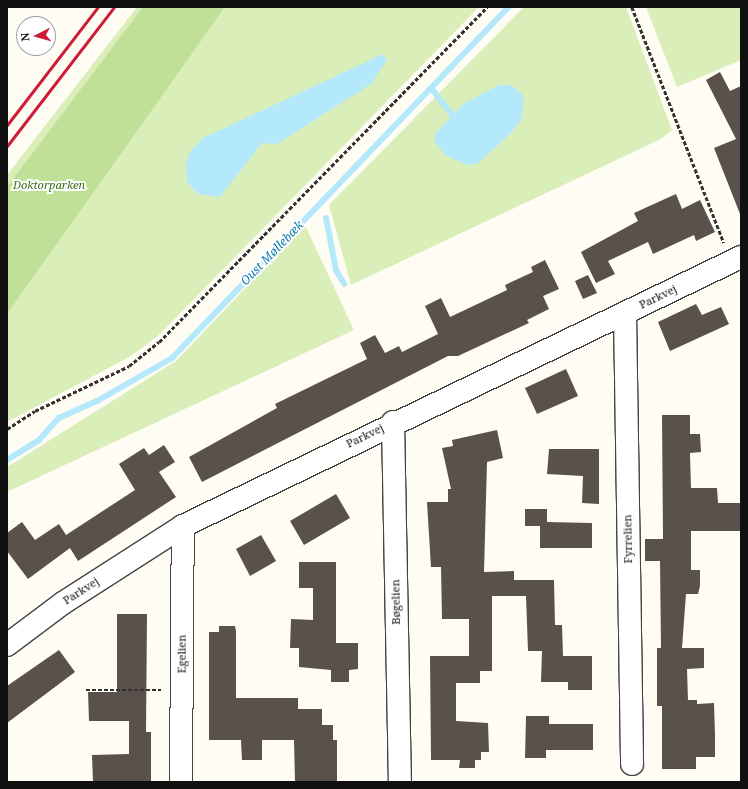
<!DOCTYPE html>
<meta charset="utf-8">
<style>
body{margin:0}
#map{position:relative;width:748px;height:789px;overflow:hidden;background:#fffcf4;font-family:"Noto Serif",serif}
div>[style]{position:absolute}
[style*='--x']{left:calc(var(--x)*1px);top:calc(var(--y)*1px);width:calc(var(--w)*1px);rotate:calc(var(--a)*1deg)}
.green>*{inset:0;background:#daeeb9}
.forest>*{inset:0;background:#c0e097}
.water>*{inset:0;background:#b4e8fb}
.stream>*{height:6px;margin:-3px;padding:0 3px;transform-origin:3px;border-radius:3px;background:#b4e8fb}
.building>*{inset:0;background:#5a504c}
.path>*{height:2.5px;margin-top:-1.25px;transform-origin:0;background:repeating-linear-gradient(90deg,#323232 0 4px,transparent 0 6px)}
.roads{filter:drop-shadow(1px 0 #434343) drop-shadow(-1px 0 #434343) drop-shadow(0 1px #434343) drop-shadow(0 -1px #434343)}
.minor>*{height:22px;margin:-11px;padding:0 11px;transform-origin:11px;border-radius:11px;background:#fff}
.rail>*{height:3px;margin:-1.5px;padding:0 1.5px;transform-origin:1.5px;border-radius:1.5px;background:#ce1b37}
span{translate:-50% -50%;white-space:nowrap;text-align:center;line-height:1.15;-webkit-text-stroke:4px #fff;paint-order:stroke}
.park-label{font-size:11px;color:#357019;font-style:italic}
.street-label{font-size:11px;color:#101010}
.water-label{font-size:12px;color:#0d7aaf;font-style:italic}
.frame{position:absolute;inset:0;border:8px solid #101010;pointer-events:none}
.north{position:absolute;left:16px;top:16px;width:40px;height:40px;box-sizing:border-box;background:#fff;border:1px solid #9f9f9f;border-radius:50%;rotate:264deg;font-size:11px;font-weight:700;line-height:16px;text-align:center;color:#101010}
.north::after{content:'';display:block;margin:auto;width:14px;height:18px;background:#ce1b37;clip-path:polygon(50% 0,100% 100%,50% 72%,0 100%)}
</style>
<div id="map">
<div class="green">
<i style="clip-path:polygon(137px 7px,479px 7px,159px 335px,131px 356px,7px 422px,7px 175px)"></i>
<i style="clip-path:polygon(524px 7px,626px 7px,672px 130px,661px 139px,351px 285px,329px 205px)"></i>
<i style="clip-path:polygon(646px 7px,741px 7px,741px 60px,677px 87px)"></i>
<i style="clip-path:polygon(305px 225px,354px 330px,7px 492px,7px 467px,176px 361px)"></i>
</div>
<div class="forest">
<i style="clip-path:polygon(143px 7px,225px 7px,7px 314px,7px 187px)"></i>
</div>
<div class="water">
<i style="clip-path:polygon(383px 54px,387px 60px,371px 84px,277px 144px,262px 143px,220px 197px,198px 194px,187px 182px,186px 163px,190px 152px,203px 138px)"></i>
<i style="clip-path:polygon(499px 85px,511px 85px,522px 94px,524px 100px,521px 120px,510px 134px,477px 164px,466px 165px,445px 155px,434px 140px,436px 133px,463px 104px)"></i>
</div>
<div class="stream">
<i style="--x:431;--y:88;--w:34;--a:52"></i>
<i style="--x:326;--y:218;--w:53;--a:79.1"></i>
<i style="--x:336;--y:270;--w:16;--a:60"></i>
<i style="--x:7;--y:460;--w:38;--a:-32"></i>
<i style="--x:39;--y:440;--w:30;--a:-48"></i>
<i style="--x:59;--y:418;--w:42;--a:-24.1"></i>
<i style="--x:97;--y:401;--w:86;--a:-29.8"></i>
<i style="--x:172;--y:358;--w:487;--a:-46.2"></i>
</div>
<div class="building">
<i style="clip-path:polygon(720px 72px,730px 91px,741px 86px,740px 214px,714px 148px,736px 139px,706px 80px)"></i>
<i style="clip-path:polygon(676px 194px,682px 209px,700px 200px,715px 232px,696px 241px,694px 235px,653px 254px,648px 242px,608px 261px,615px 274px,596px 283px,581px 252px,638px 221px,634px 213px)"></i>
<i style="clip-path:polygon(545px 260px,559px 289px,543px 296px,549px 309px,527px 320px,529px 323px,458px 356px,448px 356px,202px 482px,189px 457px,277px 408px,275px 404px,367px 359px,360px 343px,375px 335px,385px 353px,399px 346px,402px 352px,438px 334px,425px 306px,441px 298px,450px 317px,507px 290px,505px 285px,533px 272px,531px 267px)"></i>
<i style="clip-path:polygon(588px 275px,597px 293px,583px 299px,575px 281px)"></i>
<i style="clip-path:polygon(696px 304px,702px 315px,721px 307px,729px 324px,670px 351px,658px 322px)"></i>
<i style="clip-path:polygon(566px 369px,578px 396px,537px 414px,525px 388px)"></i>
<i style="clip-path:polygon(662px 415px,690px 415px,690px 434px,700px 434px,701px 452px,690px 453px,691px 488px,717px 488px,718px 503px,741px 503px,741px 531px,691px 531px,691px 570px,700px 570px,700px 586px,698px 594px,686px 594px,682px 648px,704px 648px,704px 668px,687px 669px,688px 700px,697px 700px,697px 704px,714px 703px,715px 734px,715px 757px,696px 757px,696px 769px,662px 769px,662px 706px,657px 706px,657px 648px,661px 648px,660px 561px,645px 561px,645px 539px,663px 539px)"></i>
<i style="clip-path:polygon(497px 430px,503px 458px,487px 462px,484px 572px,514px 571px,514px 580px,554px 580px,555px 625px,562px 625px,563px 656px,592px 656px,592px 690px,568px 690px,568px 682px,541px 682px,542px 651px,528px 651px,526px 596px,492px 596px,492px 671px,480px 671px,480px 683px,456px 683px,456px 721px,488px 723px,489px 752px,481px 752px,481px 760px,475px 760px,475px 768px,459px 768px,460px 760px,431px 760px,430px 656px,469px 656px,469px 619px,442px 619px,441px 567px,431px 567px,427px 502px,448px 502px,448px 489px,451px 489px,442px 448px,453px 446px,452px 440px)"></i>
<i style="clip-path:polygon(164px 445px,175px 462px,159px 472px,176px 497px,78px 561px,70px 548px,28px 579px,7px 551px,7px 533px,22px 522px,35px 540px,59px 524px,66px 535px,135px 490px,119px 464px,144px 448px,149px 455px)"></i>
<i style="clip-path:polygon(549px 449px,599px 449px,599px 504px,582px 503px,583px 476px,547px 474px)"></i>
<i style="clip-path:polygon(336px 494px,350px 518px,304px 545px,290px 521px)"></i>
<i style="clip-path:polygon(525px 509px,547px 509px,547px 522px,592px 523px,592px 548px,540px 548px,540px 526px,525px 526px)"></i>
<i style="clip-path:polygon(261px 535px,276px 561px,250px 576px,236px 549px)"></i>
<i style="clip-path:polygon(299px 562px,336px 562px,336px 643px,358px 643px,358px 669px,349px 670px,349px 682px,331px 682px,331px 670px,299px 667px,299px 648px,290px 648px,291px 619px,313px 620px,313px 588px,299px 588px)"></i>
<i style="clip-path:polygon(117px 614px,147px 614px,146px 732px,151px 732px,151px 782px,93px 782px,92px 755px,129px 754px,129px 721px,89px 721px,88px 692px,117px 692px)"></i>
<i style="clip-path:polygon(219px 626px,235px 626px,236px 631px,236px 698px,298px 698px,298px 709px,322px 709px,322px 725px,333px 725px,333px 740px,337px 740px,337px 782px,295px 782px,294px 740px,262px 740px,262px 760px,242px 760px,241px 740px,209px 740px,209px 632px,219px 632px)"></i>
<i style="clip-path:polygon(59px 650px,75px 672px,7px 723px,7px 686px)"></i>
<i style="clip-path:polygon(526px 716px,549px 716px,549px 724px,593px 724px,593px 750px,546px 750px,546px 758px,525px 758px)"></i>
</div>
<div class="path">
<i style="--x:632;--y:7;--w:253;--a:68.7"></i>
<i style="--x:7;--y:429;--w:33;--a:-33"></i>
<i style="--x:35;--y:411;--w:104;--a:-25.6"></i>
<i style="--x:129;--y:366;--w:38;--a:-39"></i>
<i style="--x:159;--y:342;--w:469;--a:-45.6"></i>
<i style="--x:86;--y:690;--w:75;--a:0"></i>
</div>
<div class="roads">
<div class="minor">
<i style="--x:625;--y:313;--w:451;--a:89.1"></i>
<i style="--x:393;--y:422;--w:360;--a:88.9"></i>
<i style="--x:7;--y:645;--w:70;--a:-36.9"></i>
<i style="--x:63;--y:603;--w:143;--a:-32.7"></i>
<i style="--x:183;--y:526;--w:619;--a:-25.74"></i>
<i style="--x:181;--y:782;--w:256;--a:-89.6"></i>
</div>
</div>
<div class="rail">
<i style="--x:7;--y:125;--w:149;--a:-52.4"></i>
<i style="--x:7;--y:146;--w:175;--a:-52.4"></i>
</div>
<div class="park-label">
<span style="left:49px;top:185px">Doktorparken</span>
</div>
<div class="street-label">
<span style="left:658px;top:297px;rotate:-26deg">Parkvej</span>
<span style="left:365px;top:436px;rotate:-26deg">Parkvej</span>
<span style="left:628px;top:539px;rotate:-91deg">Fyrrelien</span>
<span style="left:81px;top:591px;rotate:-33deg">Parkvej</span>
<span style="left:396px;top:602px;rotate:-91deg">Bøgelien</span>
<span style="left:182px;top:654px;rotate:-90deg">Egelien</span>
</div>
<div class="water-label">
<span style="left:272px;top:253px;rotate:-46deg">Oust Møllebæk</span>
</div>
<div class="frame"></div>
<div class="north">N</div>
</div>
